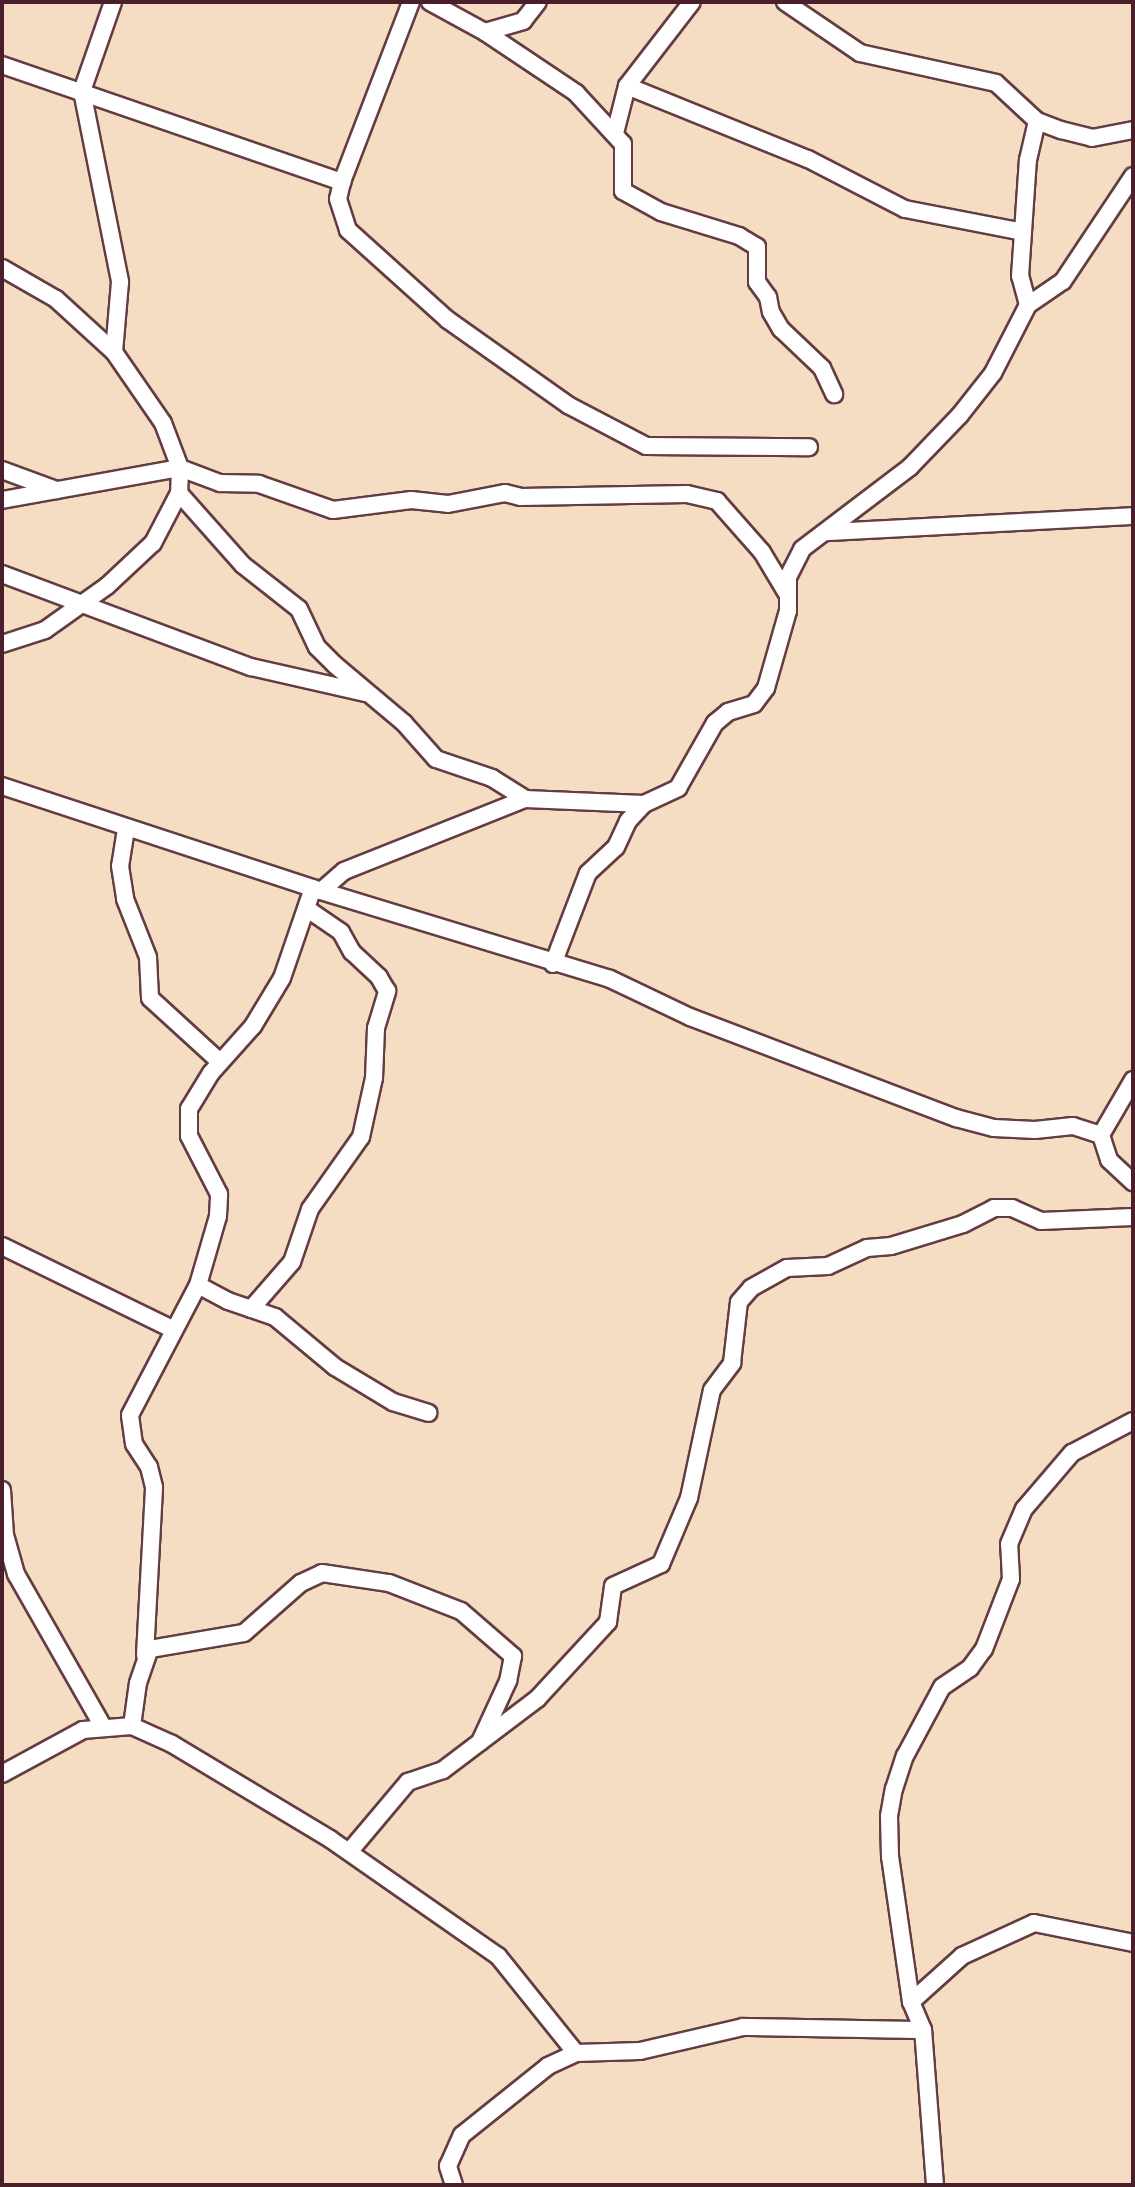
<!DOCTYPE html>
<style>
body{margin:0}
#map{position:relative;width:1135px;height:2187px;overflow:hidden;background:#f4ddc2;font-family:"Sorts Mill Goudy",serif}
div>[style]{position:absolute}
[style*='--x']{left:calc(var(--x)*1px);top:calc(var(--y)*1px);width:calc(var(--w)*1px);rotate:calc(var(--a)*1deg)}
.roads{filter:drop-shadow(2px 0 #643c42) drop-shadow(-2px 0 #643c42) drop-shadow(0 2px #643c42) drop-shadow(0 -2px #643c42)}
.minor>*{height:16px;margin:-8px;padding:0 8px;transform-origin:8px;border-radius:8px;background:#fff}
span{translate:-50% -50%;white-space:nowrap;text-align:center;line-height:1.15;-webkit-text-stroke:5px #f7f3e8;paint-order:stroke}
.frame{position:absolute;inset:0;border:4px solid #4a1f2b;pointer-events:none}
</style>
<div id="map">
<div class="roads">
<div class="minor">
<i style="--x:113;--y:2;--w:94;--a:109.2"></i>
<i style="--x:82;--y:91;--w:195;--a:78.7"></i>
<i style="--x:120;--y:282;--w:70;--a:94.9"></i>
<i style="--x:411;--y:2;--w:193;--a:111"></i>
<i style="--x:342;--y:182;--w:17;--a:103"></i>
<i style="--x:338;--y:199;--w:33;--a:72"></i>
<i style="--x:348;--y:230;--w:135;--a:42"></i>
<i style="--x:448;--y:320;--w:147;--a:35.3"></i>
<i style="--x:568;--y:405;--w:88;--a:27.7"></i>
<i style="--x:646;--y:446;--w:163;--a:0.4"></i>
<i style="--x:430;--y:2;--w:63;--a:28.6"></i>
<i style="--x:485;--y:32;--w:110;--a:33.8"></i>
<i style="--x:576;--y:93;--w:69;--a:47.3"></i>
<i style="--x:623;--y:144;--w:47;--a:90"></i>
<i style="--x:623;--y:191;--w:43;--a:28.9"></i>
<i style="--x:661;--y:212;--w:82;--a:17.1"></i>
<i style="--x:739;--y:236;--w:21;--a:31"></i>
<i style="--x:757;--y:247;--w:35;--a:90"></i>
<i style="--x:757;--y:282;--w:19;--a:54"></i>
<i style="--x:768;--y:297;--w:15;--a:79"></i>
<i style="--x:771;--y:312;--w:20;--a:60"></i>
<i style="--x:781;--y:329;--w:57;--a:43.6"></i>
<i style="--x:822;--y:368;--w:29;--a:65"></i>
<i style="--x:785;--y:2;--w:91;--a:34.2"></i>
<i style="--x:860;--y:53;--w:139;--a:12.4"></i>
<i style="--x:996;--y:83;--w:56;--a:42.8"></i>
<i style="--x:1037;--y:121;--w:26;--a:21"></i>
<i style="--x:1061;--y:130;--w:32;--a:14"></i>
<i style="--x:1092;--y:138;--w:42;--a:-11"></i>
<i style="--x:485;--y:32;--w:40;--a:-16"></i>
<i style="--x:523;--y:21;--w:24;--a:-52"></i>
<i style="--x:2;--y:65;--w:360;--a:19"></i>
<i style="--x:627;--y:86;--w:195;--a:22"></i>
<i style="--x:808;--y:159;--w:109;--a:27.3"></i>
<i style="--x:905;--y:209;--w:120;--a:11"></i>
<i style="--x:615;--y:133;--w:49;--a:-75.7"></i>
<i style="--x:627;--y:86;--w:106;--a:-52.3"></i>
<i style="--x:2;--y:268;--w:62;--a:29.9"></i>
<i style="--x:56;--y:299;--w:79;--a:42.4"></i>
<i style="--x:114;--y:352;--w:86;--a:55.4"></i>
<i style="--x:163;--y:423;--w:48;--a:69.3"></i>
<i style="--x:180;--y:468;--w:25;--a:92"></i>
<i style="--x:179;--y:493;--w:96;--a:48.4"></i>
<i style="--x:243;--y:565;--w:71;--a:38.2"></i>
<i style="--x:299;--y:609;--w:42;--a:64.7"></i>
<i style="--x:317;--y:647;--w:25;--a:45"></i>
<i style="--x:335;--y:665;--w:90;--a:40"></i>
<i style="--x:404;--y:723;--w:48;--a:48.4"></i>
<i style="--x:436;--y:759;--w:59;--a:18.7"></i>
<i style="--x:492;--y:778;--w:39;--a:32"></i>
<i style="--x:1028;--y:305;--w:30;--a:-105"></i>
<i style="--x:1020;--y:276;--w:116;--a:-86.1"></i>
<i style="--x:1028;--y:160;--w:40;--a:-77"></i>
<i style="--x:2;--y:470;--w:58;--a:20.3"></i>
<i style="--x:2;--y:500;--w:181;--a:-10.2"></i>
<i style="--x:180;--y:468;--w:43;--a:20.6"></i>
<i style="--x:220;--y:483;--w:39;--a:1"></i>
<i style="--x:259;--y:484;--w:78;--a:19.4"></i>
<i style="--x:333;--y:510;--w:79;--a:-7.3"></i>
<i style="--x:411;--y:500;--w:37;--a:6"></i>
<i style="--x:448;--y:504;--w:58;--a:-10.9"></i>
<i style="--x:505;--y:493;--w:16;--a:14"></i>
<i style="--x:521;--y:497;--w:166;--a:-1"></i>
<i style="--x:687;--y:494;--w:31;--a:13"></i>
<i style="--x:717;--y:501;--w:68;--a:48.6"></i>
<i style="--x:762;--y:552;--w:47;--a:59"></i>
<i style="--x:828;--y:532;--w:305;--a:-3"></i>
<i style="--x:2;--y:574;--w:266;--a:20.5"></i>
<i style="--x:251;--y:667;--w:117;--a:12.8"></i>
<i style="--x:2;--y:644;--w:45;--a:-18"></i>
<i style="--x:45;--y:630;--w:76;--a:-35.4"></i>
<i style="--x:107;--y:586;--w:63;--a:-43.1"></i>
<i style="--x:153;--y:543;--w:56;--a:-62.5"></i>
<i style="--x:2;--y:786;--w:336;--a:18.2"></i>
<i style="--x:321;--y:891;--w:302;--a:16.9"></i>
<i style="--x:610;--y:979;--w:89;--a:25.4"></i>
<i style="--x:690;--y:1017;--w:285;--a:20.8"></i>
<i style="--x:956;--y:1118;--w:39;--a:15"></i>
<i style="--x:994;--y:1128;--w:41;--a:2.8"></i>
<i style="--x:1035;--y:1130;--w:38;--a:-6"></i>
<i style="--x:1073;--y:1126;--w:29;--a:18"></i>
<i style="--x:126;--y:829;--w:37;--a:99"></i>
<i style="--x:120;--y:866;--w:33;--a:81"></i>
<i style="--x:125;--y:899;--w:62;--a:68.4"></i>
<i style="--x:148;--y:957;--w:41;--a:87.2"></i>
<i style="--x:150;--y:998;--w:95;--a:42.4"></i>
<i style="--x:321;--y:891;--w:30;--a:-41"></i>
<i style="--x:344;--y:871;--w:195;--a:-21.7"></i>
<i style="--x:525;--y:799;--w:119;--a:2.4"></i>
<i style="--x:553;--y:964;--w:97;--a:-69"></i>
<i style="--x:588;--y:873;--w:38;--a:-43"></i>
<i style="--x:616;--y:847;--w:29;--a:-65"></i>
<i style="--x:628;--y:821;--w:23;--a:-47"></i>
<i style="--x:644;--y:804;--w:38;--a:-25"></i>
<i style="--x:678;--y:788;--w:75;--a:-60.4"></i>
<i style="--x:715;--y:723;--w:17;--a:-40"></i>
<i style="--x:728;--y:712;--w:27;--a:-17"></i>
<i style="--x:754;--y:704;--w:20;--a:-53"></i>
<i style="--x:766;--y:688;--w:80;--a:-74.1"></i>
<i style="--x:788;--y:611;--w:34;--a:-90"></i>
<i style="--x:788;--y:577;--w:31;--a:-63"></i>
<i style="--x:802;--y:549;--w:136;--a:-37.2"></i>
<i style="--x:910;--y:467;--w:72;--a:-46.1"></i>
<i style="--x:960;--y:415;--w:53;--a:-51.8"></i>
<i style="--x:993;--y:373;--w:76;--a:-62.8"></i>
<i style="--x:1028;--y:305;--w:42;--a:-34.4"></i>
<i style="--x:1063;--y:281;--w:126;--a:-56.3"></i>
<i style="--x:1133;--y:1080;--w:64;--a:120.2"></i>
<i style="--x:1101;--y:1135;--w:26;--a:72"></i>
<i style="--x:1109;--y:1160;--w:33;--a:43"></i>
<i style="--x:2;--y:1246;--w:191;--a:26"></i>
<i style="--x:198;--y:1285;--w:34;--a:28"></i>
<i style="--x:228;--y:1301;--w:50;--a:18.8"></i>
<i style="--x:275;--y:1317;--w:78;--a:39.8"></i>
<i style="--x:335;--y:1367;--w:68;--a:31.1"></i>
<i style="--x:393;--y:1402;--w:37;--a:17"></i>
<i style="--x:251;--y:1309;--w:62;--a:-48.9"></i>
<i style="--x:292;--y:1262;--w:56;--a:-71.2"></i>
<i style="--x:310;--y:1209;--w:88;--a:-54.7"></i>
<i style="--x:361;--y:1137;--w:60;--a:-77.6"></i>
<i style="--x:374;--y:1078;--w:50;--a:-87.7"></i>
<i style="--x:376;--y:1028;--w:39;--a:-73"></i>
<i style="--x:387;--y:991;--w:16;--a:-120"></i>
<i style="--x:379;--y:977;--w:37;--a:-137"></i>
<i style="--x:352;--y:952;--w:23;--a:-119"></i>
<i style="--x:341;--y:932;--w:42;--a:-145.6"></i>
<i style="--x:2;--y:1490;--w:45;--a:86.2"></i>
<i style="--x:5;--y:1535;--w:41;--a:74.2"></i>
<i style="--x:16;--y:1574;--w:177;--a:60.3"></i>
<i style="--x:145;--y:1655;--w:168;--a:-86.9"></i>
<i style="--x:154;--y:1487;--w:21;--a:-104"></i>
<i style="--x:149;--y:1467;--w:27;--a:-123"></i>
<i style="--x:134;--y:1444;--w:29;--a:-98"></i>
<i style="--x:130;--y:1415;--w:147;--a:-62.4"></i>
<i style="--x:198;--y:1285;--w:72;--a:-73.8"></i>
<i style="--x:218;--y:1216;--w:22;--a:-87"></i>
<i style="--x:219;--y:1194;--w:65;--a:-117.3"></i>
<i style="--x:189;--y:1136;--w:27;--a:-90"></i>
<i style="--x:189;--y:1109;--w:42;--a:-58.6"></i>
<i style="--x:211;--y:1073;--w:63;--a:-48.2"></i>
<i style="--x:253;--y:1026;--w:56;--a:-58.9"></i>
<i style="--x:282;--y:978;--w:95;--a:-71"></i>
<i style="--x:132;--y:1726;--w:43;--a:-82.1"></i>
<i style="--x:138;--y:1683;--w:36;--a:-71"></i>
<i style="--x:150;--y:1649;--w:95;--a:-9.7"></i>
<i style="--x:244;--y:1633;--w:76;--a:-41.3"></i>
<i style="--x:301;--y:1583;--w:23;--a:-25"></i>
<i style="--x:322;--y:1573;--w:68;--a:8.5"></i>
<i style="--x:389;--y:1583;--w:77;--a:21.3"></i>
<i style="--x:461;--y:1611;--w:69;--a:40.9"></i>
<i style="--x:513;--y:1656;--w:25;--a:101"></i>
<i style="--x:508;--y:1681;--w:67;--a:114.7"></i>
<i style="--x:2;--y:1774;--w:92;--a:-28.5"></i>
<i style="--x:83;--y:1730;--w:49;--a:-4.7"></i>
<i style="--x:132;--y:1726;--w:44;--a:24.2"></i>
<i style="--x:172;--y:1744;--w:184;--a:31"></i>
<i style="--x:330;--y:1839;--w:205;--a:34.9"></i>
<i style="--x:498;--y:1956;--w:124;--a:51.2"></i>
<i style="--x:576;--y:2053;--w:64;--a:-1.8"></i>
<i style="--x:640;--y:2051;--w:106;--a:-13.1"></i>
<i style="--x:743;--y:2027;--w:180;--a:1"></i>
<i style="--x:349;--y:1852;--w:92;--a:-49.9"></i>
<i style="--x:408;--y:1782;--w:37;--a:-19"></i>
<i style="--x:443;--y:1770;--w:118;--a:-37.1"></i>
<i style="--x:537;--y:1699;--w:105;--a:-47.3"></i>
<i style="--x:608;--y:1622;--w:36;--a:-82"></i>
<i style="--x:613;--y:1586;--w:53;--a:-24.6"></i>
<i style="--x:661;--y:1564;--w:72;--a:-67"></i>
<i style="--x:689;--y:1498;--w:110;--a:-78"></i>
<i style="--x:712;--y:1390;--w:34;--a:-53"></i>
<i style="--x:732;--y:1363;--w:61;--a:-83.5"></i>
<i style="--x:739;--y:1302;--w:18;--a:-49"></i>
<i style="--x:751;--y:1288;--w:41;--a:-29.1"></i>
<i style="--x:787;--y:1268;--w:41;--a:-2.8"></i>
<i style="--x:828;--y:1266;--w:43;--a:-24.8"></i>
<i style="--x:867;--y:1248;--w:24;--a:-5"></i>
<i style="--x:891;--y:1246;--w:75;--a:-17"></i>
<i style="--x:963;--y:1224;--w:35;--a:-27"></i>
<i style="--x:994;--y:1208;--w:18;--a:0"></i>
<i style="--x:1012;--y:1208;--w:32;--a:24"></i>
<i style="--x:1041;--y:1221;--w:92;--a:-2.5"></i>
<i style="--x:911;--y:2002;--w:69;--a:-42"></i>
<i style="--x:962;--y:1956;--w:79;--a:-24.6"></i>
<i style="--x:1034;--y:1923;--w:101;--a:11.4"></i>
<i style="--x:454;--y:2185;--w:20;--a:-108"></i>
<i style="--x:448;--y:2166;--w:34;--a:-66"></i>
<i style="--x:462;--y:2135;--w:110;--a:-38.7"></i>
<i style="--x:548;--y:2066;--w:31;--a:-25"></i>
<i style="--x:935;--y:2185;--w:155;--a:-94.4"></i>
<i style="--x:923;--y:2030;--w:30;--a:-113"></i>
<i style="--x:911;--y:2002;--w:147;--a:-98.2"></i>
<i style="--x:890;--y:1857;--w:41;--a:-91.4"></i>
<i style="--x:889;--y:1816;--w:27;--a:-80"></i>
<i style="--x:894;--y:1789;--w:35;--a:-72"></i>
<i style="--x:905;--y:1756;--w:78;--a:-61.8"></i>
<i style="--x:942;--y:1687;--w:34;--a:-34"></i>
<i style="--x:970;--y:1668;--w:24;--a:-54"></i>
<i style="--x:984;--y:1649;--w:75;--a:-68.9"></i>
<i style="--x:1011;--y:1579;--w:35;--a:-93"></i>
<i style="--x:1009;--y:1544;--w:38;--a:-67"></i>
<i style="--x:1024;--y:1509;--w:74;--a:-49.4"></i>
<i style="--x:1072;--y:1453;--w:69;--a:-27.7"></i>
</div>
</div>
<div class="frame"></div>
</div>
